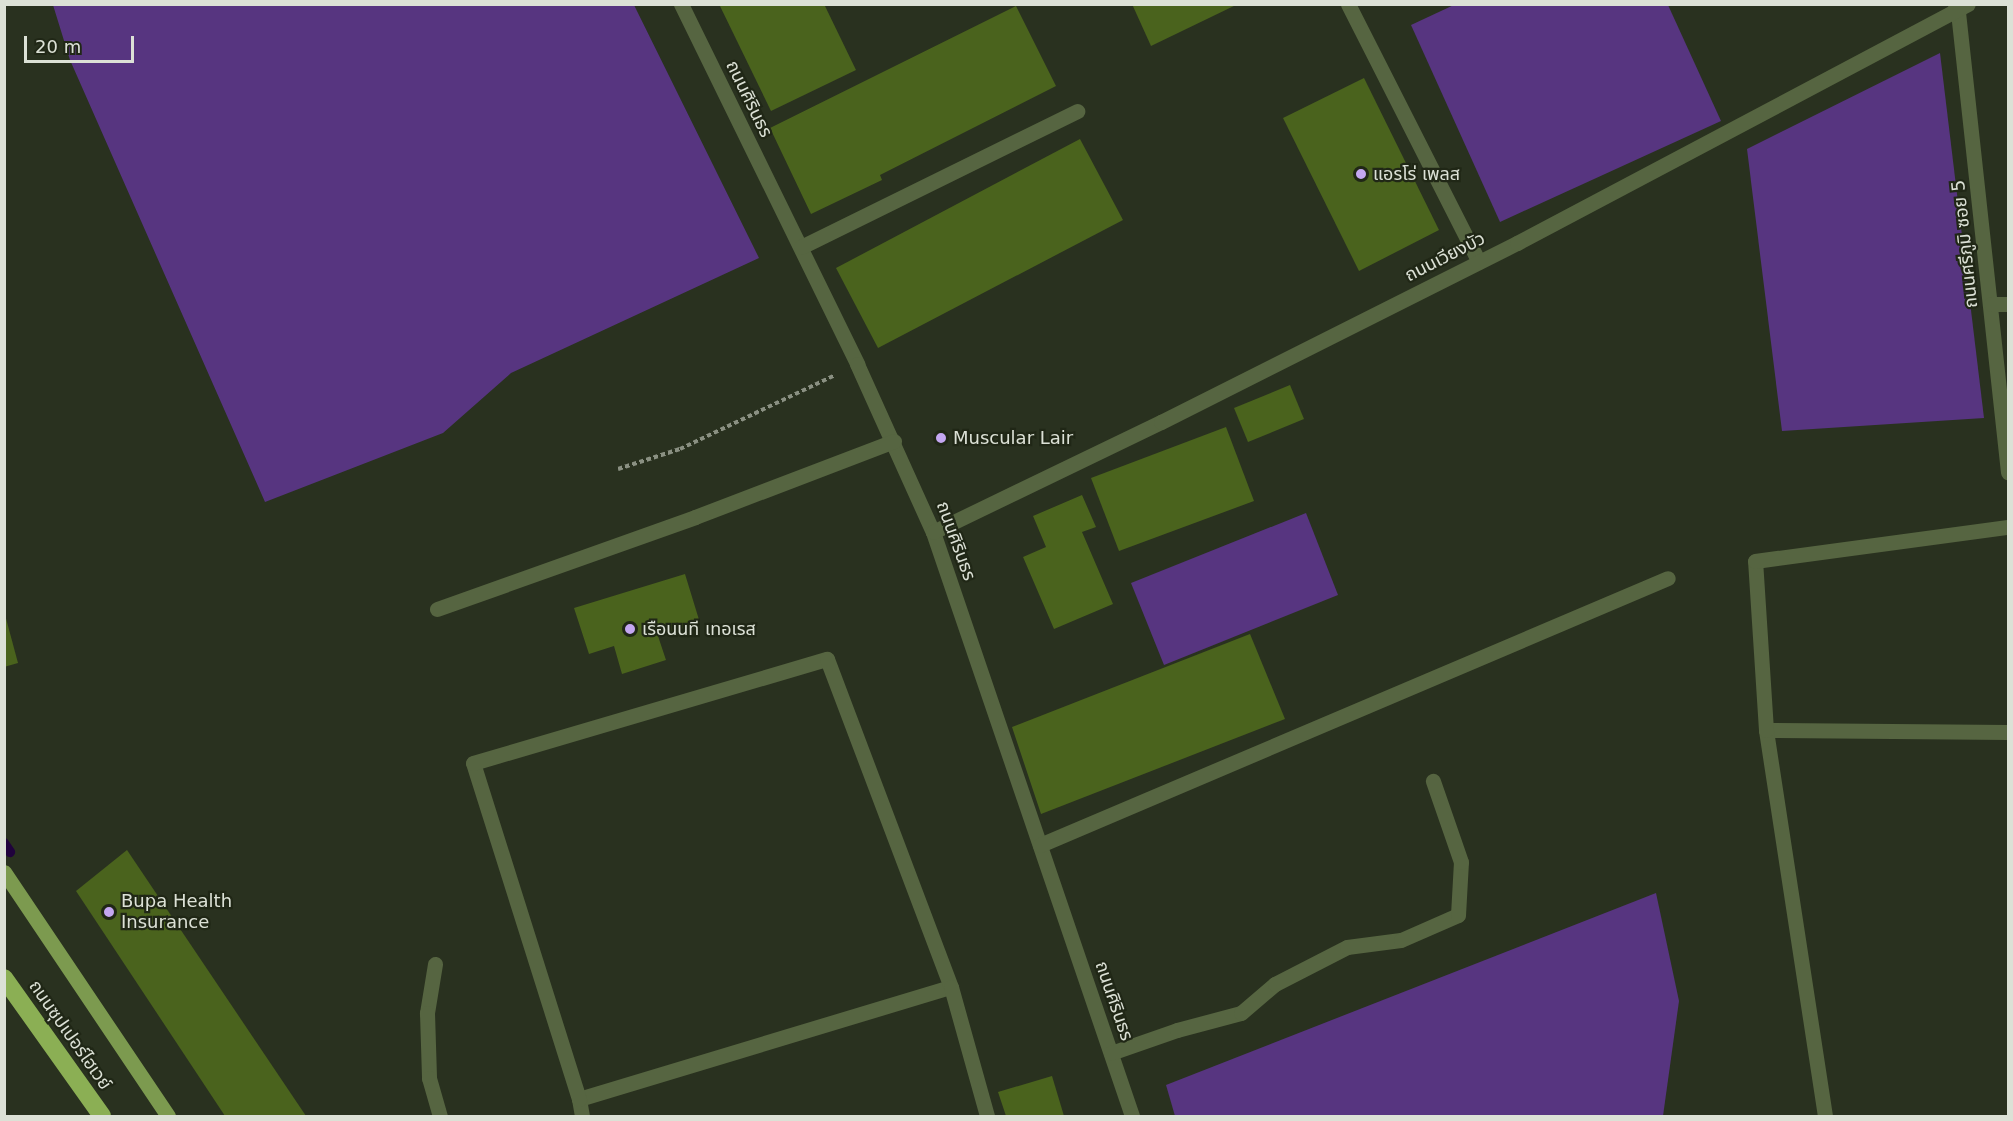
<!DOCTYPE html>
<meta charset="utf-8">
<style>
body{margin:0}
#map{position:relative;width:2013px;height:1121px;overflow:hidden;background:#29311f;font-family:"DejaVu Sans","Noto Sans Thai",sans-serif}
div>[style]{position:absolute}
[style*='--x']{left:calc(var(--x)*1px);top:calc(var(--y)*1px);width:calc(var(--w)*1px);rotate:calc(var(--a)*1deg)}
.green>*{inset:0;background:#573580}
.stream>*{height:10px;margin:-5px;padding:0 5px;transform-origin:5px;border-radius:5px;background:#20023c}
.building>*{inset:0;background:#4a631d}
.path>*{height:4px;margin-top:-2px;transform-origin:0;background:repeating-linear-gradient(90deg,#8a9082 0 4.5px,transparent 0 7.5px)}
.minor>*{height:15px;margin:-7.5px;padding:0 7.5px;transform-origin:7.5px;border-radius:7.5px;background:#566541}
.major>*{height:15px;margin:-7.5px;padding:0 7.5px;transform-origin:7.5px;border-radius:7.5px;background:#7c9a4f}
.highway>*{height:18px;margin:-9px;padding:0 9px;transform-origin:9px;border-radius:9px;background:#8baf54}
.dots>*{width:16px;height:16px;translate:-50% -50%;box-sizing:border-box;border:3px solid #202716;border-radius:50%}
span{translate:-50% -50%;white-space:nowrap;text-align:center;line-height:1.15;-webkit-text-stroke:4.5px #202716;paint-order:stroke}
.street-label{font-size:18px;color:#dce1d6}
.poi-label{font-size:18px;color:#dce1d6}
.left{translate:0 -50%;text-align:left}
.frame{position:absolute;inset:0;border:6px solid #dce1d6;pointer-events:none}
.scale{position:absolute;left:24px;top:36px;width:110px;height:27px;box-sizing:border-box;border:3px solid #dce1d6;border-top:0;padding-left:8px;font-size:18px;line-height:21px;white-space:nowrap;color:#dce1d6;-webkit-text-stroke:4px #202716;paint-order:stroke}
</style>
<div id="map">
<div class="green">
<i style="clip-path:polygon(1456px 4px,1668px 5px,1721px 121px,1500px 222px,1411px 25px)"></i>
<i style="clip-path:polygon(53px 5px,634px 5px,759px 258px,511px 373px,443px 433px,265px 502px,70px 60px)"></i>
<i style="clip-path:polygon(1940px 53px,1984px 418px,1782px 431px,1747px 149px)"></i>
<i style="clip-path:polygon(1306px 513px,1338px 595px,1164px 665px,1131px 583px)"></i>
<i style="clip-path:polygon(1656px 893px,1679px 1001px,1663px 1116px,1175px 1116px,1166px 1085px)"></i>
</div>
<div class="stream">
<i style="--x:4;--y:843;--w:11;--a:56"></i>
</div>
<div class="building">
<i style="clip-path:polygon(719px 4px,824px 4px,856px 70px,771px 111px)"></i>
<i style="clip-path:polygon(1132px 4px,1238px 4px,1151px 46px)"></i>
<i style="clip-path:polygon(1016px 6px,1056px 86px,880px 175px,882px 180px,811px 214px,770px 128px)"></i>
<i style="clip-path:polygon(1364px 78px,1439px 230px,1359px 271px,1283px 118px)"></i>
<i style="clip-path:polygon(1080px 139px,1123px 220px,878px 348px,836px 268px)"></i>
<i style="clip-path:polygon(1290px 385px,1304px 419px,1248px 442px,1234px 408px)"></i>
<i style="clip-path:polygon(1226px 427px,1254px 501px,1119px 551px,1091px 478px)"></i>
<i style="clip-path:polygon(1082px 495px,1096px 527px,1082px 532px,1113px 604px,1054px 629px,1023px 557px,1046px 547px,1033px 516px)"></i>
<i style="clip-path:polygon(685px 574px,700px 623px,658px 636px,666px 660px,622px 674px,614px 646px,589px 654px,574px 608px)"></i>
<i style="clip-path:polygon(4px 611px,18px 663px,4px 667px)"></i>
<i style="clip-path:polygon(1250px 634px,1285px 719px,1041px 814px,1012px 727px)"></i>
<i style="clip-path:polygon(127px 850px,306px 1116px,225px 1116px,76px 891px)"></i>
<i style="clip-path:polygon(1052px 1076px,1064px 1116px,1006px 1116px,998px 1092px)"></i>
</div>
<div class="path">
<i style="--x:618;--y:469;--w:65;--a:-17.9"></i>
<i style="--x:680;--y:449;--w:172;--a:-25.5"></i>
</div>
<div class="minor">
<i style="--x:681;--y:4;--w:401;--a:63.9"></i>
<i style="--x:857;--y:364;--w:184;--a:65.7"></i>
<i style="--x:933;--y:532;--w:617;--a:71.18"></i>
<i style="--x:1348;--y:4;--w:289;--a:63.1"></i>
<i style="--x:1955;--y:4;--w:9;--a:69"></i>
<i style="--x:1958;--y:12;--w:463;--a:83.8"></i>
<i style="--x:801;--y:247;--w:308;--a:-26.2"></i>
<i style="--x:1991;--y:304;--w:17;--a:0"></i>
<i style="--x:933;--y:532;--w:253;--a:-25.8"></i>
<i style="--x:1161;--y:422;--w:398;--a:-26.7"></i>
<i style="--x:1517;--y:243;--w:510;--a:-27.92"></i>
<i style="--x:437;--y:609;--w:274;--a:-19.6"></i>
<i style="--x:695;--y:517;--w:213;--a:-20.9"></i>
<i style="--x:1766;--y:730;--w:242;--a:0.5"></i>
<i style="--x:1040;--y:845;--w:682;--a:-23.03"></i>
<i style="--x:435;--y:964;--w:50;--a:99.3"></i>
<i style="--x:427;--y:1013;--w:65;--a:88.2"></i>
<i style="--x:429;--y:1078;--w:40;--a:74"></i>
<i style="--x:1111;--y:1053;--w:70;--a:-19.2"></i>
<i style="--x:1177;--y:1030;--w:66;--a:-14.9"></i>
<i style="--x:1241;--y:1013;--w:45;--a:-40.5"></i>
<i style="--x:1275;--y:984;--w:81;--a:-27.2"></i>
<i style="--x:1347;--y:947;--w:54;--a:-7.4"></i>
<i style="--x:1401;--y:940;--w:62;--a:-23.7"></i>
<i style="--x:1458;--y:915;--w:53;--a:-86.8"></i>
<i style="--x:1461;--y:862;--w:86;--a:-109.1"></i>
<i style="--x:579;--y:1099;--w:388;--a:-16.8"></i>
<i style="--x:582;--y:1116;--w:17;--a:-100"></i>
<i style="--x:579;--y:1099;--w:352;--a:-107.5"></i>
<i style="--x:473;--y:763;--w:369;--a:-16.4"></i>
<i style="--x:827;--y:659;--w:351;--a:69.3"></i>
<i style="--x:951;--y:987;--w:134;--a:74.4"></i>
<i style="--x:1825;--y:1116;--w:390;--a:-98.7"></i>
<i style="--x:1766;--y:730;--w:169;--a:-93.7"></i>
<i style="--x:1755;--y:561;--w:255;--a:-7.7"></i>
</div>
<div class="major">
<i style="--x:4;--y:872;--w:294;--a:56.1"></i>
</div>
<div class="highway">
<i style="--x:4;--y:978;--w:169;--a:54.6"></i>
</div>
<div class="dots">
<i style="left:1361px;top:174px;background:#c4a7f1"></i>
<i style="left:941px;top:438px;background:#c4a7f1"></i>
<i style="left:630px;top:629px;background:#c4a7f1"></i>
<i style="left:109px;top:912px;background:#c4a7f1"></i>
</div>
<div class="street-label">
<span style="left:749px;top:99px;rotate:64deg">ถนนศิรินธร</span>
<span style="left:1965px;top:244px;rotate:-96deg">ถนนศรีภูมิ ซอย 5</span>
<span style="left:1445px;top:257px;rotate:-27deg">ถนนเวียงบัว</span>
<span style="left:956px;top:541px;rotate:70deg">ถนนศิรินธร</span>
<span style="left:1114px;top:1001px;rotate:71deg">ถนนศิรินธร</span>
<span style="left:70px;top:1035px;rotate:55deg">ถนนซุปเปอร์ไฮเวย์</span>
</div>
<div class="poi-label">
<span class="left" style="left:1373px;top:174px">แอรโร่ เพลส</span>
<span class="left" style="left:953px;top:438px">Muscular Lair</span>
<span class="left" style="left:642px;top:629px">เรือนนที เทอเรส</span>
<span class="left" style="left:121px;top:912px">Bupa Health<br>Insurance</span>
</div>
<div class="frame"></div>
<div class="scale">20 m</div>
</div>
